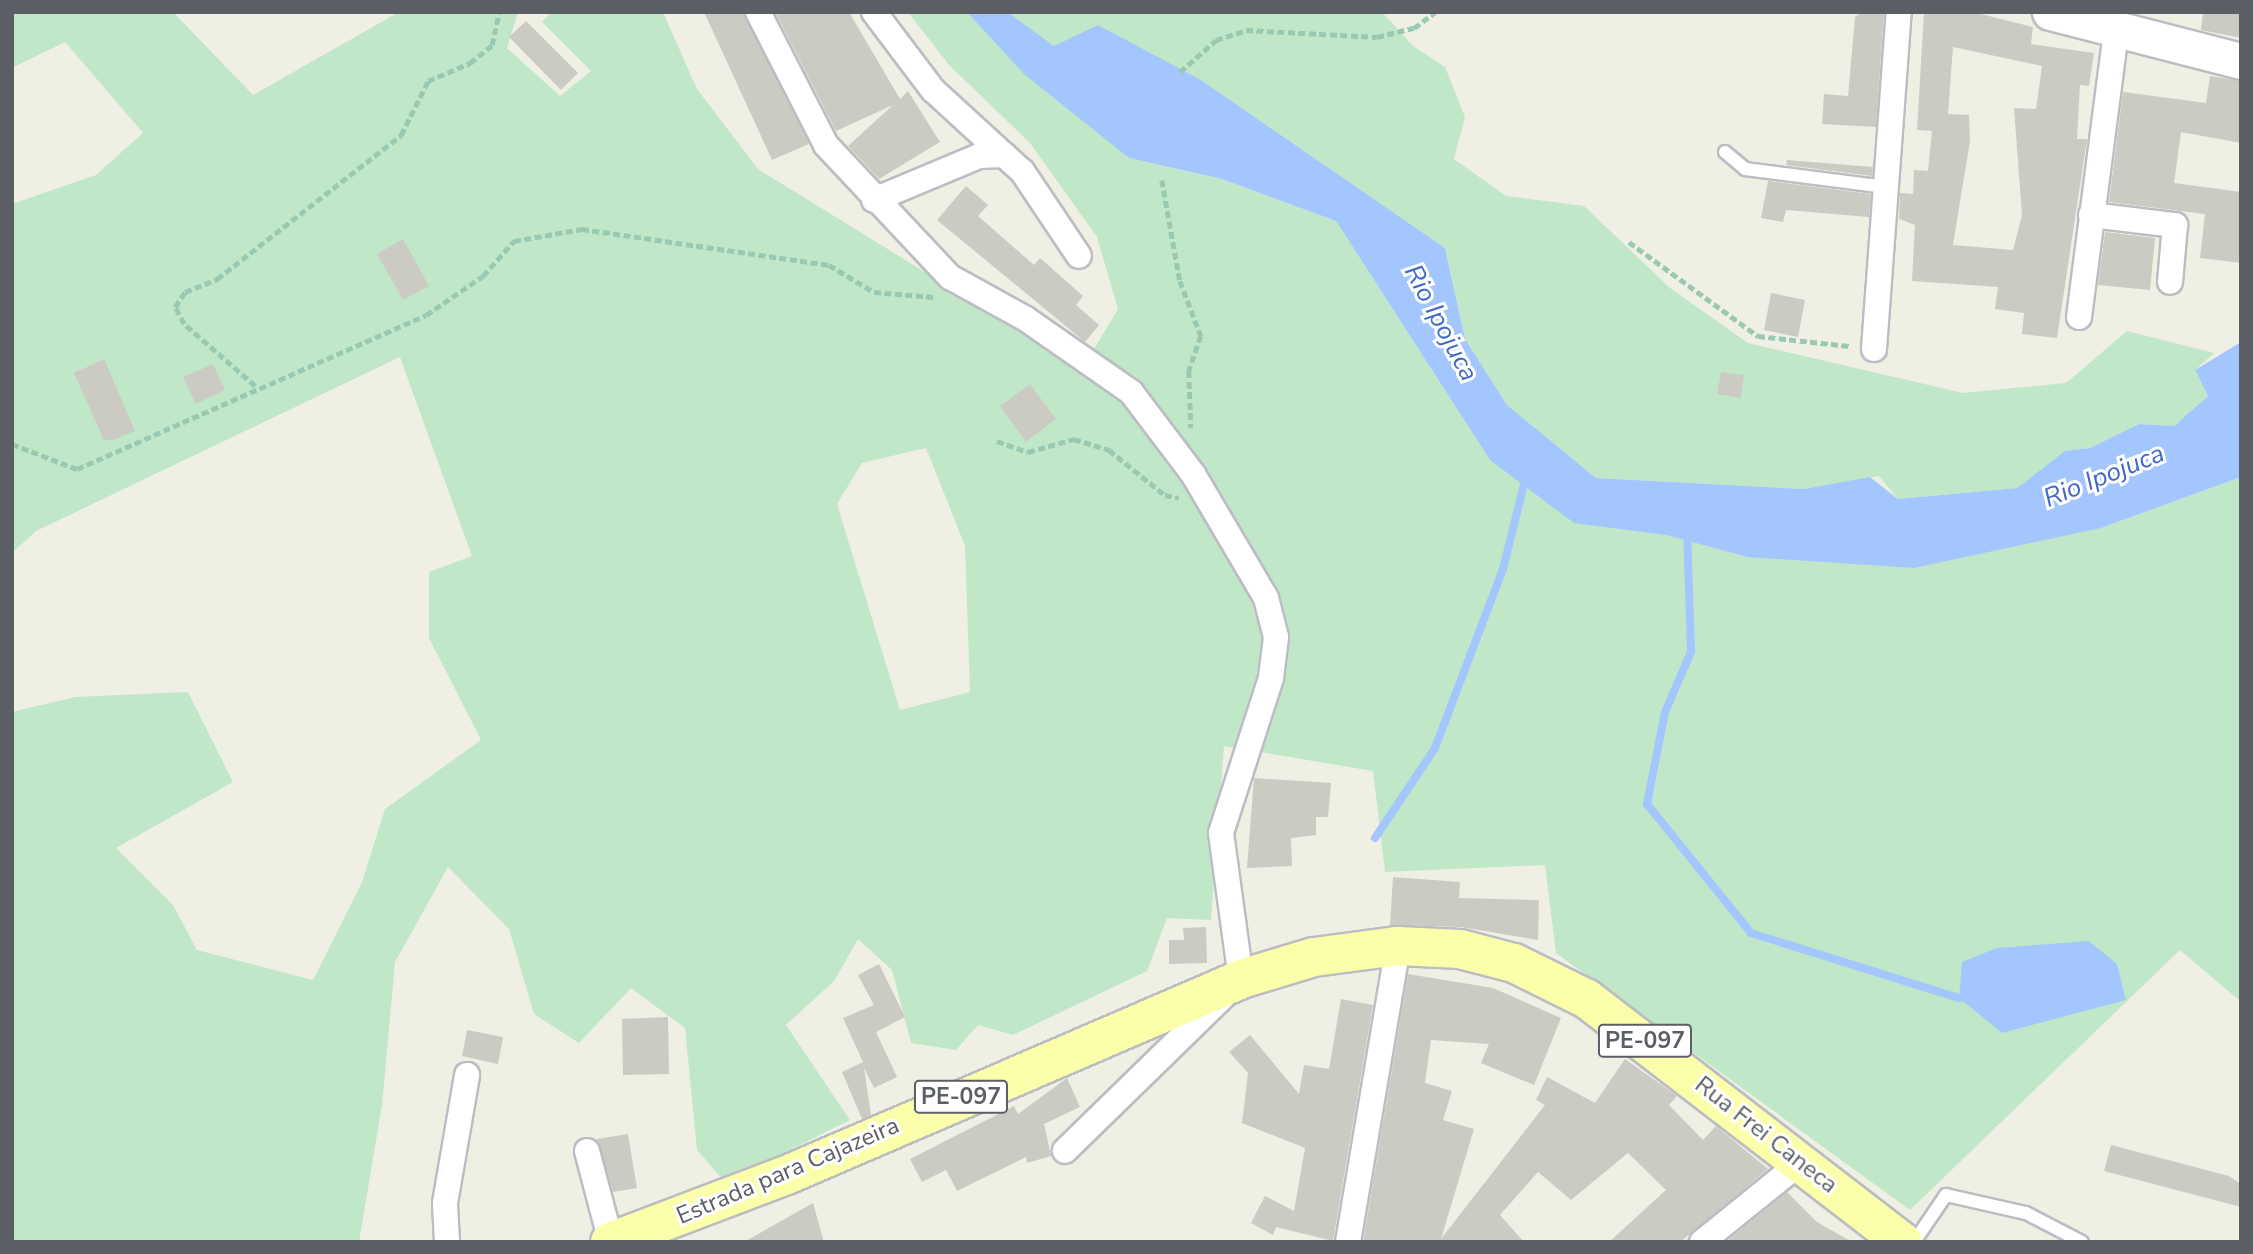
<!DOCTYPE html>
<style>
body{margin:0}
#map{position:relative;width:2253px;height:1254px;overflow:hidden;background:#efefe4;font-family:"Nunito Sans",sans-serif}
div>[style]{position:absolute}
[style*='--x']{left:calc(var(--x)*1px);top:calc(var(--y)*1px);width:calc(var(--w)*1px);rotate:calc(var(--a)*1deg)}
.green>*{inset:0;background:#c0e8c8}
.water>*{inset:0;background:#a4c6ff}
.stream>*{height:8px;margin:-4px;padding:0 4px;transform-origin:4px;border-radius:4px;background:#a4c6ff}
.building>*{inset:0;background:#cccbc3}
.path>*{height:4.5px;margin-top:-2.25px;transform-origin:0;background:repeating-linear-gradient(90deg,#99c9b0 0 7px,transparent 0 10.5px)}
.roads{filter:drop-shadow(2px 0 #bcbdc3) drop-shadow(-2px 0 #bcbdc3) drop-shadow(0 2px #bcbdc3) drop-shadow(0 -2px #bcbdc3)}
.lane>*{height:12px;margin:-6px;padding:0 6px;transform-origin:6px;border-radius:6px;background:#fff}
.street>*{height:24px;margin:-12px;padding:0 12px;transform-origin:12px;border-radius:12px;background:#fff}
.secondary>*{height:35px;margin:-17.5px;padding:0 17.5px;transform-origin:17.5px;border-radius:17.5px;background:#fff}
.primary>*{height:38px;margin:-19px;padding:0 19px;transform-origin:19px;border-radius:19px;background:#fcffa9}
span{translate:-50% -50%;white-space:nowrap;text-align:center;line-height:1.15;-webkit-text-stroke:6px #fff;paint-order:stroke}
.shield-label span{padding:2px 5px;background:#fff;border:2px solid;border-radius:5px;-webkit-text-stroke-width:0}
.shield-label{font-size:23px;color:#5c5e65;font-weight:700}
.street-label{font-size:24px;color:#5c5e65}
.water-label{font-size:26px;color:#4269c7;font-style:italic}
.frame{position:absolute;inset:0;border:14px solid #5c5e65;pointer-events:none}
</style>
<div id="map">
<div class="green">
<i style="clip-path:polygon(evenodd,12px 12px,173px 12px,253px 95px,399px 12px,518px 12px,507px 48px,560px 96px,591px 71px,542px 22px,551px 12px,663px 12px,697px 89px,758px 169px,1082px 369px,1118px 309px,1097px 237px,1030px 143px,949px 65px,908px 12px,967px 12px,1129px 158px,1222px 179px,1336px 221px,1490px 460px,1666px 535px,1747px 557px,2101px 528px,2241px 477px,2241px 1002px,2180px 950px,1910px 1210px,1556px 953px,1545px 865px,1385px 872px,1373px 771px,1224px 746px,1211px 920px,1167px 918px,1147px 971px,1013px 1035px,978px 1025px,956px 1050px,911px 1043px,892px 970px,858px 939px,834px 981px,786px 1025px,850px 1120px,725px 1182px,697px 1150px,685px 1028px,631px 988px,579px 1043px,534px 1014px,509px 929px,448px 867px,395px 962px,382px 1105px,359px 1242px,12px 1242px,12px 712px,75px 697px,188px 692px,233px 782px,116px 848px,173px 905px,197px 950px,313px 980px,362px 882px,385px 809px,481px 740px,429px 638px,429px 572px,472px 556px,400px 357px,36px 531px,12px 553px,12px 204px,96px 175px,143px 133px,65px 42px,12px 68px,12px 12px,926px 448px,965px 546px,970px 692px,900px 710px,837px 504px,862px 463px,926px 448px)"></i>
<i style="clip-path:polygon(1008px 12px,1382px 12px,1413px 46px,1445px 67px,1465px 117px,1454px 159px,1506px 196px,1584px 206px,1670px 288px,1748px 343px,1963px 393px,2066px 383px,2127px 331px,2214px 353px,2195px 370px,2208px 396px,2174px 426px,2139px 424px,2090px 448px,2066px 451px,2017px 488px,1898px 499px,1879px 476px,1804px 489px,1596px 478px,1507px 405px,1465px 339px,1445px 248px,1201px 80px,1054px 46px)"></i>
</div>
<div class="water">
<i style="clip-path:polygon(967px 12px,1008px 12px,1054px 46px,1098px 25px,1201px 80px,1445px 248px,1465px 339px,1507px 405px,1596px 478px,1804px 489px,1870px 477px,1898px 499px,2017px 488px,2065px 451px,2090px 448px,2139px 424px,2174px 426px,2208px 396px,2195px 370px,2241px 342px,2241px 477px,2101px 528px,1914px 568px,1747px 557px,1666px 535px,1574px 523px,1490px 460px,1336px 221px,1222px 179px,1129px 158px,1024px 74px)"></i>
<i style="clip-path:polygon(2089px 941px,2117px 964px,2126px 1000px,2002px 1033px,1959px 998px,1962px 962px,1997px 948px)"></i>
</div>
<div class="stream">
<i style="--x:1687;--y:530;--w:122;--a:88.1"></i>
<i style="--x:1691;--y:652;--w:65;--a:113.4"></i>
<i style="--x:1665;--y:712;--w:94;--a:101.1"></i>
<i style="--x:1647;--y:804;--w:166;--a:51.1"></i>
<i style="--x:1751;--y:933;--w:218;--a:17.4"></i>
<i style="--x:1375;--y:838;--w:108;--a:-56.3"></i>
<i style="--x:1435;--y:748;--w:191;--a:-69.2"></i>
<i style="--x:1503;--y:569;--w:96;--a:-76.1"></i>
</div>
<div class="building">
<i style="clip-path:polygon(704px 12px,743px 12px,809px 144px,772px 160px)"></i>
<i style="clip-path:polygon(775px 12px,849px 12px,900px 99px,908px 91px,940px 142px,879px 179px,848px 146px,893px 105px,836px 131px)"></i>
<i style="clip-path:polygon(1862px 12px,1884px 12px,1876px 127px,1822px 124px,1824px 94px,1848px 96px,1855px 17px)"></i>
<i style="clip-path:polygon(evenodd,1924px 12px,1973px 12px,2033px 27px,2031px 44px,2094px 53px,2089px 86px,2080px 85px,2077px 139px,2087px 139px,2057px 338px,2022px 334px,2024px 313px,1995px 309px,1998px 287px,1912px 281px,1915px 225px,1899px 219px,1900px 193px,1913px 194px,1914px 170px,1928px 171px,1932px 131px,1917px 130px,1924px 12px,1953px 47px,2042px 66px,2036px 109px,2014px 108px,2022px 215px,2013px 250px,1953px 245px,1970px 141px,1969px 115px,1948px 114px,1953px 47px)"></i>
<i style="clip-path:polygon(2203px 12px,2241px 13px,2241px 38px,2201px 30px)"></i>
<i style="clip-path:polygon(526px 21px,578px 73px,561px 90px,509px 37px)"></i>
<i style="clip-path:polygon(2210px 76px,2241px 81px,2241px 143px,2181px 132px,2174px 183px,2241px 192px,2241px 263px,2200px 258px,2205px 214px,2109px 202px,2123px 92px,2206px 103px)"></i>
<i style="clip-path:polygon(1787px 160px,1873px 167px,1872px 176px,1786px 165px)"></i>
<i style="clip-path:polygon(1768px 181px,1871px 194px,1869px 217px,1786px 210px,1783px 222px,1761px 218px)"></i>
<i style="clip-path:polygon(966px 186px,988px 205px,978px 216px,1034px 265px,1040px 258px,1083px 296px,1076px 305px,1099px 325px,1085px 342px,937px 220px)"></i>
<i style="clip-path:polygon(2105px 232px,2155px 238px,2150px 290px,2098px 285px)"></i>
<i style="clip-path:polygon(403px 239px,429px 286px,403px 300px,377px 254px)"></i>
<i style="clip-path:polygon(1771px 293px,1805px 300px,1798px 337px,1764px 330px)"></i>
<i style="clip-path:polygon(104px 359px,135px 431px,113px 440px,104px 440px,74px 373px)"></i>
<i style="clip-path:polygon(213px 364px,225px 390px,196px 404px,183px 377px)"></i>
<i style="clip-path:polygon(1721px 372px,1744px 375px,1741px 398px,1717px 394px)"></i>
<i style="clip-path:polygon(1030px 384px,1056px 419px,1026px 442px,1000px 406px)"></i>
<i style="clip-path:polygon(1254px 778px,1331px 783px,1328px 817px,1316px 817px,1316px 835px,1291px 838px,1292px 866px,1247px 868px)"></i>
<i style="clip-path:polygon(1393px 877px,1460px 882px,1459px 898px,1539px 900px,1538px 940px,1461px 927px,1390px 925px)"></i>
<i style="clip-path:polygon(1206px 927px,1207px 963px,1169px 964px,1169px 940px,1184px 940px,1183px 928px)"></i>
<i style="clip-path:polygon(879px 964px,905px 1017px,876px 1032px,897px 1077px,874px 1088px,864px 1068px,871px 1115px,862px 1119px,842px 1072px,863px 1062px,843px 1018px,874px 1005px,858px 975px)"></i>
<i style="clip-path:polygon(1408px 974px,1493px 988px,1561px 1018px,1534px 1085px,1481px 1063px,1489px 1044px,1431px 1040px,1425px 1083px,1452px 1091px,1443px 1120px,1474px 1129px,1441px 1239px,1545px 1105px,1536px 1100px,1547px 1077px,1595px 1103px,1625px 1059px,1677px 1096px,1669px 1105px,1703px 1140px,1716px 1126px,1768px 1169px,1680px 1242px,1609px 1242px,1666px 1190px,1628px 1153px,1571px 1200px,1538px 1172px,1500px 1215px,1524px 1242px,1363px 1242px)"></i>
<i style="clip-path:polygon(1341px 999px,1373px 1005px,1333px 1241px,1276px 1227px,1273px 1235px,1251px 1223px,1265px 1196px,1294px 1211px,1305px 1148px,1242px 1123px,1248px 1073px,1229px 1052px,1250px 1035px,1299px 1094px,1304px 1065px,1329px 1069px)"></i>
<i style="clip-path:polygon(668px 1017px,669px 1074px,623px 1075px,622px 1019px)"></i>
<i style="clip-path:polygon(467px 1030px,503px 1037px,498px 1064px,462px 1056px)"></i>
<i style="clip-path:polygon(1067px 1078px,1080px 1107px,1044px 1124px,1051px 1156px,1027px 1163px,1026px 1157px,957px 1191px,946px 1170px,922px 1182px,910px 1159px,1014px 1106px,1018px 1114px)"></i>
<i style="clip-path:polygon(628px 1134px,637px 1188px,613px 1192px,597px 1139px)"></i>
<i style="clip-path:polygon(2111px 1145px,2229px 1176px,2241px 1184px,2241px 1207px,2104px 1171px)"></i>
<i style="clip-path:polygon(1787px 1192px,1817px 1222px,1852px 1242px,1726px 1242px)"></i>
<i style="clip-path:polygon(813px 1203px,824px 1242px,744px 1242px)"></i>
</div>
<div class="path">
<i style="--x:1180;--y:72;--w:48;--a:-41.6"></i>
<i style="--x:1216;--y:40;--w:32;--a:-18"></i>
<i style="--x:1246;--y:30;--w:131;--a:3.1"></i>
<i style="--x:1377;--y:37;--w:38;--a:-14"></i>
<i style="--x:1414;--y:28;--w:26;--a:-37"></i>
<i style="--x:1162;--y:180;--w:103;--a:79.9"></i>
<i style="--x:1180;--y:281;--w:59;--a:69.1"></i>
<i style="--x:1201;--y:336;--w:37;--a:109"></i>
<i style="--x:1189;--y:371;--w:57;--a:88"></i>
<i style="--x:1629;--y:242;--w:160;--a:36.1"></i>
<i style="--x:1758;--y:336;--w:92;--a:6.3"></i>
<i style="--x:255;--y:386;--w:94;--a:-138.9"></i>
<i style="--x:184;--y:324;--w:19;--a:-118"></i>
<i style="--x:175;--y:307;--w:18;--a:-56"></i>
<i style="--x:185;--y:292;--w:35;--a:-22"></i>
<i style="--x:217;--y:279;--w:234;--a:-38"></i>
<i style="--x:401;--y:135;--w:60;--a:-63.4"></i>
<i style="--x:428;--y:81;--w:46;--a:-23.2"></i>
<i style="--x:470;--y:63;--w:28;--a:-39"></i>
<i style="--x:492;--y:45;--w:34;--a:-78"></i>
<i style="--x:997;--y:441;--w:33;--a:20"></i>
<i style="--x:1028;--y:452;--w:48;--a:-15.8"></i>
<i style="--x:1074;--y:439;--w:37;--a:17"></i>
<i style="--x:1109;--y:450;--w:72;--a:38.8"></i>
<i style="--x:1165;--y:495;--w:14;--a:12"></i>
<i style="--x:12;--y:444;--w:70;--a:21"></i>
<i style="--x:77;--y:469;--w:381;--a:-23.8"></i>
<i style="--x:426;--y:315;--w:69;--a:-34.4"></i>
<i style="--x:483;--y:276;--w:47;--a:-48.5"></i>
<i style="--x:514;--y:241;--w:69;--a:-10"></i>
<i style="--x:582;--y:229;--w:250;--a:8.3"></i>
<i style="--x:829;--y:265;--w:52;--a:31"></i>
<i style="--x:874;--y:292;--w:60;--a:4.8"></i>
</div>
<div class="roads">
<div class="lane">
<i style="--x:1725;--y:152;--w:26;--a:40"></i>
<i style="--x:1745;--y:169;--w:142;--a:7.3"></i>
<i style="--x:1914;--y:1242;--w:57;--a:-55.8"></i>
<i style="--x:1946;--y:1195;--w:82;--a:12.7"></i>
<i style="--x:2026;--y:1213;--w:63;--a:27.4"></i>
</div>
<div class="street">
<i style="--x:758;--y:12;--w:149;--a:62.9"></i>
<i style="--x:826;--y:145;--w:181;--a:46.8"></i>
<i style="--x:950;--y:277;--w:87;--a:28.9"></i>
<i style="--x:1026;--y:319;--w:128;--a:34.8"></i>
<i style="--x:1131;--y:392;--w:103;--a:52.9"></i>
<i style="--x:1193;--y:474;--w:144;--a:59.5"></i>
<i style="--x:1266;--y:598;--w:40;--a:75.6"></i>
<i style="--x:1276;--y:637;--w:41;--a:97"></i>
<i style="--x:1271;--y:678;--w:163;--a:107.9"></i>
<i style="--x:1221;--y:833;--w:147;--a:82.2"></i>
<i style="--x:1241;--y:979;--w:246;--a:135.7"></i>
<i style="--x:874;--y:12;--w:98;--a:52.9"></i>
<i style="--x:933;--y:90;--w:96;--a:42.5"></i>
<i style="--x:874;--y:200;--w:114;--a:-22.7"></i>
<i style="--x:979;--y:156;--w:25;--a:-2"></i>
<i style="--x:1004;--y:155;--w:24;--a:42"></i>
<i style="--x:1022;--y:171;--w:102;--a:56.2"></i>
<i style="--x:2091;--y:215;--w:85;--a:6.8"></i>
<i style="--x:2175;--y:225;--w:57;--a:95"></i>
<i style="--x:2079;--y:317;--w:286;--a:-82.6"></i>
<i style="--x:1874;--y:349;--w:338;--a:-85.8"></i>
<i style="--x:587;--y:1151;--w:94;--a:75.2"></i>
<i style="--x:447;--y:1242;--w:39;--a:-93"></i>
<i style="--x:445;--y:1203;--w:130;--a:-80.2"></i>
<i style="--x:1348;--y:1242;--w:300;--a:-80.4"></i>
<i style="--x:1702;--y:1242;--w:127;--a:-38.9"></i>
</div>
<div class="secondary">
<i style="--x:2050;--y:12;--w:197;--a:14.4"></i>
</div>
<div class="primary">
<i style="--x:610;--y:1242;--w:191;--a:-20.8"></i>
<i style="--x:789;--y:1174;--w:492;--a:-23.3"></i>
<i style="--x:1241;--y:979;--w:76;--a:-16.8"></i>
<i style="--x:1314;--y:957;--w:85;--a:-7.5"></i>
<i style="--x:1398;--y:946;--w:62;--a:2.8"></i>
<i style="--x:1460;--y:949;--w:56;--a:14.5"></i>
<i style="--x:1514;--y:963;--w:81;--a:26.3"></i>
<i style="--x:1587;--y:999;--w:398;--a:37.6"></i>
</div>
</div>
<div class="shield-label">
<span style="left:1645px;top:1041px">PE-097</span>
<span style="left:961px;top:1097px">PE-097</span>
</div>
<div class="street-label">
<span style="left:1766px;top:1135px;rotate:38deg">Rua Frei Caneca</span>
<span style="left:788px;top:1171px;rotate:-23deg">Estrada para Cajazeira</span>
</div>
<div class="water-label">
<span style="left:1441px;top:323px;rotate:62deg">Rio Ipojuca</span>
<span style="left:2104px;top:476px;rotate:-22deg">Rio Ipojuca</span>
</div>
<div class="frame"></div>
</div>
